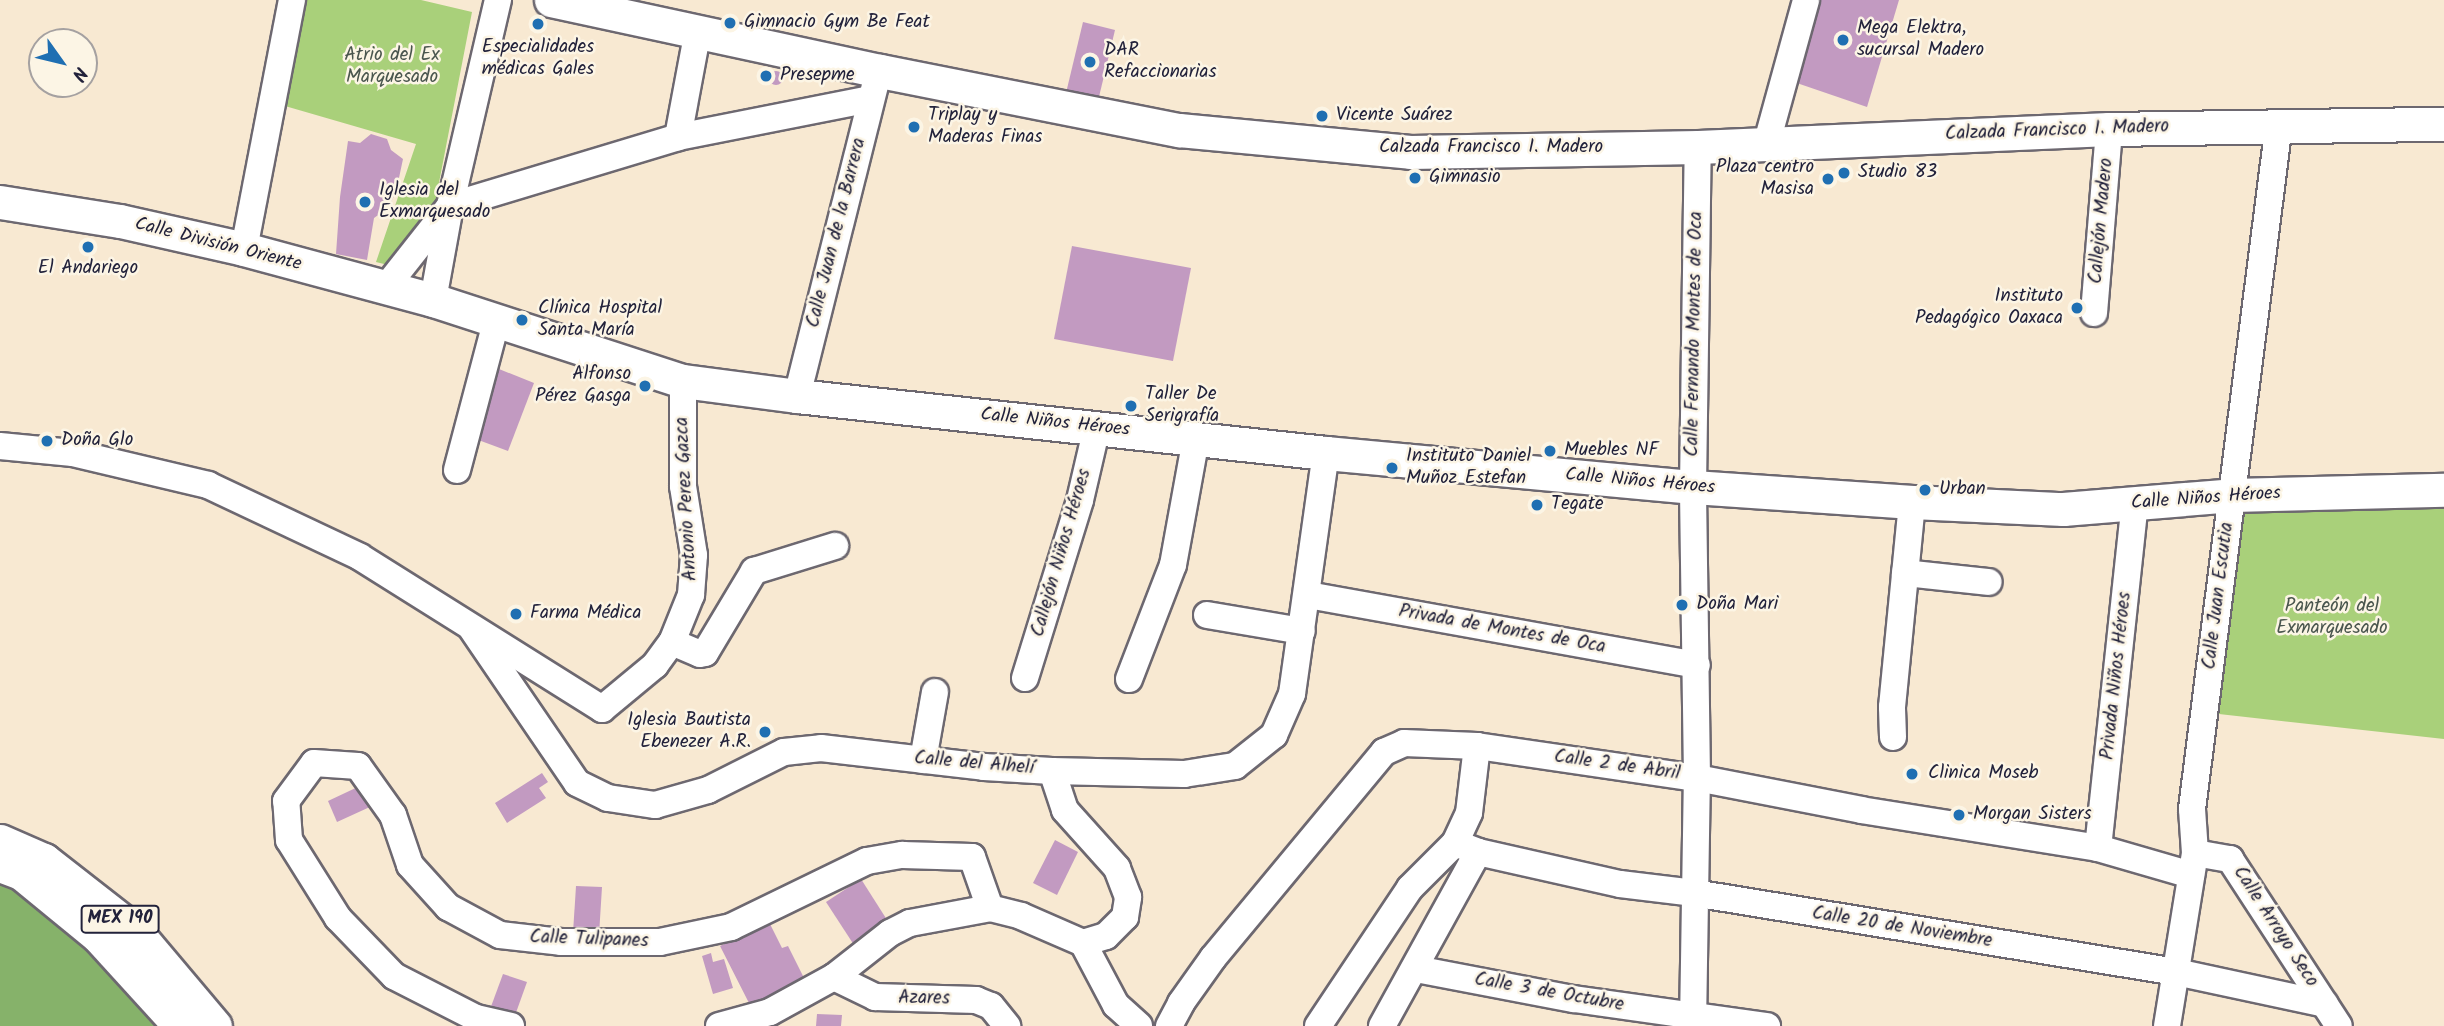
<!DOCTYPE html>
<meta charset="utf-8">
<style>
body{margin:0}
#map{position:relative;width:2444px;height:1026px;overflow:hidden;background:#f8e9d2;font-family:Kalam,sans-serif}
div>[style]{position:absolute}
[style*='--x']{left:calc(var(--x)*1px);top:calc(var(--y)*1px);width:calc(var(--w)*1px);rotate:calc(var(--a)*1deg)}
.green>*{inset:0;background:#a9d07a}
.forest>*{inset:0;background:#86b26a}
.building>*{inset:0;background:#c29ac1}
.round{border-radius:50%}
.roads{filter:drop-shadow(2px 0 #6d6870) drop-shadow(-2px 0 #6d6870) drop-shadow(0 2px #6d6870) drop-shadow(0 -2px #6d6870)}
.minor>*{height:26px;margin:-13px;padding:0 13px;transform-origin:13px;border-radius:13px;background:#fff}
.major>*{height:33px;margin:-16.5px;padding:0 16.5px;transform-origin:16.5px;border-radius:16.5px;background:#fff}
.dots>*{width:19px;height:19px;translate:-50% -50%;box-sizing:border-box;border:4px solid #fcf5e5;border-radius:50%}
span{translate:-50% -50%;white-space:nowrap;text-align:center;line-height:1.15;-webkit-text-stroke:5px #fcf5e5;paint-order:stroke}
.shield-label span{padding:2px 5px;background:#fcf5e5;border:2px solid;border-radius:5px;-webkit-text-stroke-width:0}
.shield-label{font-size:18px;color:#22223b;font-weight:700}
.poi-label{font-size:19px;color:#22223b}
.left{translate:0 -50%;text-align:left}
.right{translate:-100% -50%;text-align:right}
.park-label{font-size:19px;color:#4a564e}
.street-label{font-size:19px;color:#22223b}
.north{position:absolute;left:28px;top:28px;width:70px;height:70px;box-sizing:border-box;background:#fcf5e5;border:2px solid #a5a1a1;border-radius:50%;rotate:124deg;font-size:19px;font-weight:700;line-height:28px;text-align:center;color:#22223b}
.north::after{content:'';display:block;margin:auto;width:24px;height:32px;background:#1f6fb2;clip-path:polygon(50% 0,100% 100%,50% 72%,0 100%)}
</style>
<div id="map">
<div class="green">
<i style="clip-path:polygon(306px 0,421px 0,472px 12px,431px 224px,392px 266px,376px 262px,416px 144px,285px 106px)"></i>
<i style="clip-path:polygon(2444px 507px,2444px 739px,2210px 713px,2233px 510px)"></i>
</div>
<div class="forest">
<i style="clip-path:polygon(0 880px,79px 942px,156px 1026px,0 1026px)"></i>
</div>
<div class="building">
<i style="clip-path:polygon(1810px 0,1899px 0,1867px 107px,1788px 80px)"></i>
<i style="clip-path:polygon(1083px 22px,1115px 30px,1098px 101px,1066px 93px)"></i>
<i class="round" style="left:769px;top:71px;width:14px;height:14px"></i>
<i style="clip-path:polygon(371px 134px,387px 139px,391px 150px,403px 159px,396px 192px,388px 208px,374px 218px,367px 260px,336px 254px,340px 197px,348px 141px,360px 143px)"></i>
<i style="clip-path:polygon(1072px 246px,1191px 268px,1173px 361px,1054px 339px)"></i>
<i style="clip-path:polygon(499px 369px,534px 383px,508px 451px,473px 438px)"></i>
<i style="clip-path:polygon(542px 773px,548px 782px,539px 788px,546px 798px,507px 823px,495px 803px)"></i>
<i style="clip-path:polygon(362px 785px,372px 806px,337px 822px,328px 801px)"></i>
<i style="clip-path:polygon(1055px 840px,1078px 852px,1057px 895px,1033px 883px)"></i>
<i style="clip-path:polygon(861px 879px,889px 923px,854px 945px,826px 902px)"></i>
<i style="clip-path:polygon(576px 886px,602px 887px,599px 935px,573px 933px)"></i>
<i style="clip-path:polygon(769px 922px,782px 948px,788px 946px,804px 978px,750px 1005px,720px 946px)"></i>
<i style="clip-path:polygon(711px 953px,713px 962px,724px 959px,733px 988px,713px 994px,702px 956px)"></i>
<i style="clip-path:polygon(503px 974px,527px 982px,513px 1021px,489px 1012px)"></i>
<i style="clip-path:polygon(817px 1014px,842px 1015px,841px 1026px,816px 1026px)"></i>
</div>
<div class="roads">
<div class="minor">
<i style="--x:678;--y:137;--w:109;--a:-79.4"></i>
<i style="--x:1767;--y:142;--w:147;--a:-74.6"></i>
<i style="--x:244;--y:249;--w:254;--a:-79.1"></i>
<i style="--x:386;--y:287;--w:103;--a:-51.7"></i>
<i style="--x:450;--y:206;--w:212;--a:-76.9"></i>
<i style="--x:433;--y:300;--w:96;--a:-79.7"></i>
<i style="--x:450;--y:206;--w:238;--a:-16.8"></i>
<i style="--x:678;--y:137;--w:196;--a:-11.2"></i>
<i style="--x:2094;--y:313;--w:185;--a:-85.3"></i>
<i style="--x:797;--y:396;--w:321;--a:-75.9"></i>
<i style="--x:0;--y:446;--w:73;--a:5.5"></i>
<i style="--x:73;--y:453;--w:139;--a:13.3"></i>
<i style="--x:208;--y:485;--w:168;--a:25.3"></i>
<i style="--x:360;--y:557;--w:286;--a:32.1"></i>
<i style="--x:602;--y:709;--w:69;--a:-39.7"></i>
<i style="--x:655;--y:665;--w:29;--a:-54"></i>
<i style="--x:672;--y:642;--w:51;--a:-68"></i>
<i style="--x:691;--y:595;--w:40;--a:-85.7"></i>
<i style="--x:694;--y:555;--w:70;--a:-99.1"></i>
<i style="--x:683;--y:486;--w:105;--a:-90"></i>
<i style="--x:457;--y:470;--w:153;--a:-75.2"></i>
<i style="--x:1905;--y:573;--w:84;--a:6.1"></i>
<i style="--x:1308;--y:595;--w:395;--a:10.2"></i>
<i style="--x:1207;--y:615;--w:96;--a:9.6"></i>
<i style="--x:472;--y:629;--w:186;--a:55.7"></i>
<i style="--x:577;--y:783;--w:34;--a:26"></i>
<i style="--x:608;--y:798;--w:48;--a:8.5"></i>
<i style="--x:655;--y:805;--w:55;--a:-15.8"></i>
<i style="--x:708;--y:790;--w:85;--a:-26.6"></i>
<i style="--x:784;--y:752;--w:37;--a:-6"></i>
<i style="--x:821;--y:748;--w:164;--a:6.6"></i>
<i style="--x:984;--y:767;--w:68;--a:3.4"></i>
<i style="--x:1052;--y:771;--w:132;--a:1.3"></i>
<i style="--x:1184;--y:774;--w:52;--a:-8.9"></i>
<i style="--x:1235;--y:766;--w:50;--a:-38.5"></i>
<i style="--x:1274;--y:735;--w:45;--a:-66.3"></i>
<i style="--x:1292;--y:694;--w:243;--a:-82"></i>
<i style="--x:672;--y:642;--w:30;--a:23"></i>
<i style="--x:700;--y:654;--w:5;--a:-11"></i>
<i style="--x:705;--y:653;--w:96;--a:-59.1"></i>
<i style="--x:754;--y:571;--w:85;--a:-17.2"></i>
<i style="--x:1025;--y:678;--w:186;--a:-72.8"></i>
<i style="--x:1080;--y:500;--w:75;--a:-76.9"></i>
<i style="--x:1129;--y:679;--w:122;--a:-68.9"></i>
<i style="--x:1173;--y:565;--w:129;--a:-79.7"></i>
<i style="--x:1893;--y:737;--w:30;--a:-92"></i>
<i style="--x:1892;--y:707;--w:206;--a:-84.4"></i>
<i style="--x:1477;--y:746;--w:67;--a:96.8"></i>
<i style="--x:1469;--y:813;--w:33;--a:115"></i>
<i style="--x:1455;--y:843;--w:25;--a:21"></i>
<i style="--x:1478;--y:852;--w:146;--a:12.7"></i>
<i style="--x:1620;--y:884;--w:75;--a:6.9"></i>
<i style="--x:1694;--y:893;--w:488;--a:9.3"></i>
<i style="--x:2176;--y:972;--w:152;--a:12.1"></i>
<i style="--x:923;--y:760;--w:69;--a:-80"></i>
<i style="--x:2098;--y:848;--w:346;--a:-83.9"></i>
<i style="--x:2195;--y:853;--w:36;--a:10"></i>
<i style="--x:2230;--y:859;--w:199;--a:56.9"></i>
<i style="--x:1083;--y:943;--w:70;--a:62"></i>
<i style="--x:1116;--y:1005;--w:31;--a:42"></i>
<i style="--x:1416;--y:969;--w:161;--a:10.8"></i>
<i style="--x:1574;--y:999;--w:195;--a:8"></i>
<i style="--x:834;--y:977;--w:46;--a:26"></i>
<i style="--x:875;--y:997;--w:101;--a:1.7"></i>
<i style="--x:976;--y:1000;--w:16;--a:22"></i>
<i style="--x:991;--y:1006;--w:26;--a:51"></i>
<i style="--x:511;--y:1026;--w:36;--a:-167"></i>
<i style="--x:476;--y:1018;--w:92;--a:-152.9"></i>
<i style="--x:394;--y:976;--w:81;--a:-134"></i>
<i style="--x:338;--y:918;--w:92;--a:-122.1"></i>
<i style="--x:289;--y:840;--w:39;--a:-94"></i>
<i style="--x:286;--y:801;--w:47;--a:-53.6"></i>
<i style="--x:314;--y:763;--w:44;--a:3.9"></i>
<i style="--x:358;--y:766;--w:60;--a:54.5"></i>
<i style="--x:393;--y:815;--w:53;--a:71.2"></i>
<i style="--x:410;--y:865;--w:57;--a:47.9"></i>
<i style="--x:448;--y:907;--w:59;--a:28.3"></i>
<i style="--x:500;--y:935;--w:61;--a:6.5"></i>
<i style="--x:561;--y:942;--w:99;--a:0"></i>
<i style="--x:660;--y:942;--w:73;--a:-11.9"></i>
<i style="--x:731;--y:927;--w:151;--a:-25.9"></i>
<i style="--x:867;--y:861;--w:36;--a:-10"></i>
<i style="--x:902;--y:855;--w:70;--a:1.6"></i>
<i style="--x:972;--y:857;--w:54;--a:70.6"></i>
<i style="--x:719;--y:1026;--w:53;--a:-15.4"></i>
<i style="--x:770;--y:1012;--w:73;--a:-28.7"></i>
<i style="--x:834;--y:977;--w:71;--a:-38.2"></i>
<i style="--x:890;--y:933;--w:22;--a:-27"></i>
<i style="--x:910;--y:923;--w:81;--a:-10.6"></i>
<i style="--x:990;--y:908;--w:32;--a:14"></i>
<i style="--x:1021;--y:916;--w:68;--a:23.5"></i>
<i style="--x:1083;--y:943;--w:24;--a:-17"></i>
<i style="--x:1106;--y:936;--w:27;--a:-45"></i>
<i style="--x:1125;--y:917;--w:20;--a:-81"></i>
<i style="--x:1128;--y:897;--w:31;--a:-111"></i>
<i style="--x:1117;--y:868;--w:78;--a:-131.9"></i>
<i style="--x:1065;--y:810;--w:41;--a:-108.4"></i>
<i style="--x:1169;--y:1026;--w:26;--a:-62"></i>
<i style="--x:1181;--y:1003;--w:55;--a:-54.6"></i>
<i style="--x:1213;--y:958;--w:268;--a:-50.3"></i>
<i style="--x:1384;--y:752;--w:22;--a:-24"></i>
<i style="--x:1404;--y:743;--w:73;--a:2.4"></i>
<i style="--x:1477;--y:746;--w:222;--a:8.3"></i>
<i style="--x:1697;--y:778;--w:167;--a:11"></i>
<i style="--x:1861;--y:810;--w:240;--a:9.1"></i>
<i style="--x:2098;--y:848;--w:97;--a:16.2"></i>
<i style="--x:1318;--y:1026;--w:166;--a:-56.3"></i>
<i style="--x:1410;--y:888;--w:64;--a:-45"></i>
<i style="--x:1382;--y:1026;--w:199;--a:-61.1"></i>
<i style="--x:1693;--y:1026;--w:248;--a:-89.1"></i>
<i style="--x:1697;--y:778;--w:291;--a:-90.8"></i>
<i style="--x:1693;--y:487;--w:340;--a:-89.2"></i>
<i style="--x:2167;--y:1026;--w:175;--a:-80.8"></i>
<i style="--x:2195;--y:853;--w:44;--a:-93.9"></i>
<i style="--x:2192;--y:809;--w:691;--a:-82.76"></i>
</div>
<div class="major">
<i style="--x:551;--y:0;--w:337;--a:12.2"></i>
<i style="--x:880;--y:71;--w:305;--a:11.2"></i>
<i style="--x:1179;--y:130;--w:232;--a:5.4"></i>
<i style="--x:1410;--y:152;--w:288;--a:-1"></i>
<i style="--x:1698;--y:147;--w:411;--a:-2.5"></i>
<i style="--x:2109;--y:129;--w:335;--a:-0.9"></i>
<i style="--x:0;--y:202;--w:121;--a:9"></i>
<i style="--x:120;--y:221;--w:127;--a:12.7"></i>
<i style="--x:244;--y:249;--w:196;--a:15.1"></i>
<i style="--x:433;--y:300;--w:263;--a:18"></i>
<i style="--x:683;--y:381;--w:115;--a:7.5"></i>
<i style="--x:797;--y:396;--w:532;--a:6.15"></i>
<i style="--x:1326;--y:453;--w:369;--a:5.3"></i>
<i style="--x:1693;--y:487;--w:220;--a:3.9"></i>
<i style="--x:1912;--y:502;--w:151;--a:2.7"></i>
<i style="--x:2063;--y:509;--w:170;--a:-4.7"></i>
<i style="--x:2232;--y:495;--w:212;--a:-1.4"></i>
<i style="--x:0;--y:841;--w:48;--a:23.4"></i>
<i style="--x:44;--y:860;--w:115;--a:38"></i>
<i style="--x:135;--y:931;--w:124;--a:49.9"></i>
<i style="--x:0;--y:865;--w:22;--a:21"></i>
<i style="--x:21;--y:873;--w:99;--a:39.3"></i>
<i style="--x:98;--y:936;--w:122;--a:47.7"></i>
</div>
</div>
<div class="dots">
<i style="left:730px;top:23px;background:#1f6fb2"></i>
<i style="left:538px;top:24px;background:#1f6fb2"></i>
<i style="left:1843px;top:40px;background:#1f6fb2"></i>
<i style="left:1090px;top:62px;background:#1f6fb2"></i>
<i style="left:766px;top:76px;background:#1f6fb2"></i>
<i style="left:1322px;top:116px;background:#1f6fb2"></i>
<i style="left:914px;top:127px;background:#1f6fb2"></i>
<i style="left:1844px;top:173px;background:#1f6fb2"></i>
<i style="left:1415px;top:178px;background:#1f6fb2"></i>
<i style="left:1828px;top:179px;background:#1f6fb2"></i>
<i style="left:365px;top:202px;background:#1f6fb2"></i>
<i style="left:88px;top:247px;background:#1f6fb2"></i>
<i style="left:2077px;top:308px;background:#1f6fb2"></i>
<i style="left:522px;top:320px;background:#1f6fb2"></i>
<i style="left:645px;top:386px;background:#1f6fb2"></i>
<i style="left:1131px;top:406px;background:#1f6fb2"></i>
<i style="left:47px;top:441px;background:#1f6fb2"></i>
<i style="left:1550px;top:451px;background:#1f6fb2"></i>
<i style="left:1392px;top:468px;background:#1f6fb2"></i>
<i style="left:1925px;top:490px;background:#1f6fb2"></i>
<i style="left:1537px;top:505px;background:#1f6fb2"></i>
<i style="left:1682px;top:605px;background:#1f6fb2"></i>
<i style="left:516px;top:614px;background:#1f6fb2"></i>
<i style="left:765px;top:732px;background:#1f6fb2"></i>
<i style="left:1912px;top:774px;background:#1f6fb2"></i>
<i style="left:1959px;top:815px;background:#1f6fb2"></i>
</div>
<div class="shield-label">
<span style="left:120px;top:919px">MEX 190</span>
</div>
<div class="poi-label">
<span class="left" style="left:744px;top:23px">Gimnacio Gym Be Feat</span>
<span class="left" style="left:1857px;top:40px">Mega Elektra,<br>sucursal Madero</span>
<span style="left:538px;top:59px">Especialidades<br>médicas Gales</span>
<span class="left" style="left:1104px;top:62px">DAR<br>Refaccionarias</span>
<span class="left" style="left:780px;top:76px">Presepme</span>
<span class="left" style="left:928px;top:127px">Triplay y<br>Maderas Finas</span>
<span class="left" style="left:1336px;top:116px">Vicente Suárez</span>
<span class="right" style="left:1814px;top:179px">Plaza centro<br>Masisa</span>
<span class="left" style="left:1858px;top:173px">Studio 83</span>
<span class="left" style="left:1429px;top:178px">Gimnasio</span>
<span class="left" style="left:379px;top:202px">Iglesia del<br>Exmarquesado</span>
<span style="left:88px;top:269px">El Andariego</span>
<span class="right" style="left:2063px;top:308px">Instituto<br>Pedagógico Oaxaca</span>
<span class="left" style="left:538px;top:320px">Clínica Hospital<br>Santa María</span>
<span class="right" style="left:631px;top:386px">Alfonso<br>Pérez Gasga</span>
<span class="left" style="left:1145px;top:406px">Taller De<br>Serigrafía</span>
<span class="left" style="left:61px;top:441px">Doña Glo</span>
<span class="left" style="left:1564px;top:451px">Muebles NF</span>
<span class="left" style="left:1406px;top:468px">Instituto Daniel<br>Muñoz Estefan</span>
<span class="left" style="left:1939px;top:490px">Urban</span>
<span class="left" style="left:1551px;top:505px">Tegate</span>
<span class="left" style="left:1696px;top:605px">Doña Mari</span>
<span class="left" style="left:530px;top:614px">Farma Médica</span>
<span class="right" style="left:751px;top:732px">Iglesia Bautista<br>Ebenezer A.R.</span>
<span class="left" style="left:1928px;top:774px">Clinica Moseb</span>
<span class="left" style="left:1973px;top:815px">Morgan Sisters</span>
</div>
<div class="park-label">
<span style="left:392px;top:67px">Atrio del Ex<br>Marquesado</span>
<span style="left:2332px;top:618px">Panteón del<br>Exmarquesado</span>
</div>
<div class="street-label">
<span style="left:2057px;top:131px;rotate:-2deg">Calzada Francisco I. Madero</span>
<span style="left:1491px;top:148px">Calzada Francisco I. Madero</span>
<span style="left:2102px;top:221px;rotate:-85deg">Callejón Madero</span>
<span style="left:837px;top:233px;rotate:-76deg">Calle Juan de la Barrera</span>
<span style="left:218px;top:245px;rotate:14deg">Calle División Oriente</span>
<span style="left:1695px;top:334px;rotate:-89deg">Calle Fernando Montes de Oca</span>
<span style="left:1055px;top:423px;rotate:6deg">Calle Niños Héroes</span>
<span style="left:1640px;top:482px;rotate:5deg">Calle Niños Héroes</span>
<span style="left:687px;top:499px;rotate:-93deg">Antonio Perez Gazca</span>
<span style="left:2206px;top:499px;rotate:-4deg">Calle Niños Héroes</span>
<span style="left:1062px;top:553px;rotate:-74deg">Callejón Niños Héroes</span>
<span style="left:2219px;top:596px;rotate:-83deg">Calle Juan Escutia</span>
<span style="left:1502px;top:630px;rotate:10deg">Privada de Montes de Oca</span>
<span style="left:2117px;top:676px;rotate:-84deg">Privada Niños Héroes</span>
<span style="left:974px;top:764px;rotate:5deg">Calle del Alhelí</span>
<span style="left:1617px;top:766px;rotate:8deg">Calle 2 de Abril</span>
<span style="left:2275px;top:927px;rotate:57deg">Calle Arroyo Seco</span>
<span style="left:1902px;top:928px;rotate:9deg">Calle 20 de Noviembre</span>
<span style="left:589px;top:940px;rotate:2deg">Calle Tulipanes</span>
<span style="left:1549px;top:993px;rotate:10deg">Calle 3 de Octubre</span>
<span style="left:924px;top:999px;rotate:1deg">Azares</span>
</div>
<div class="north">N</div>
</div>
